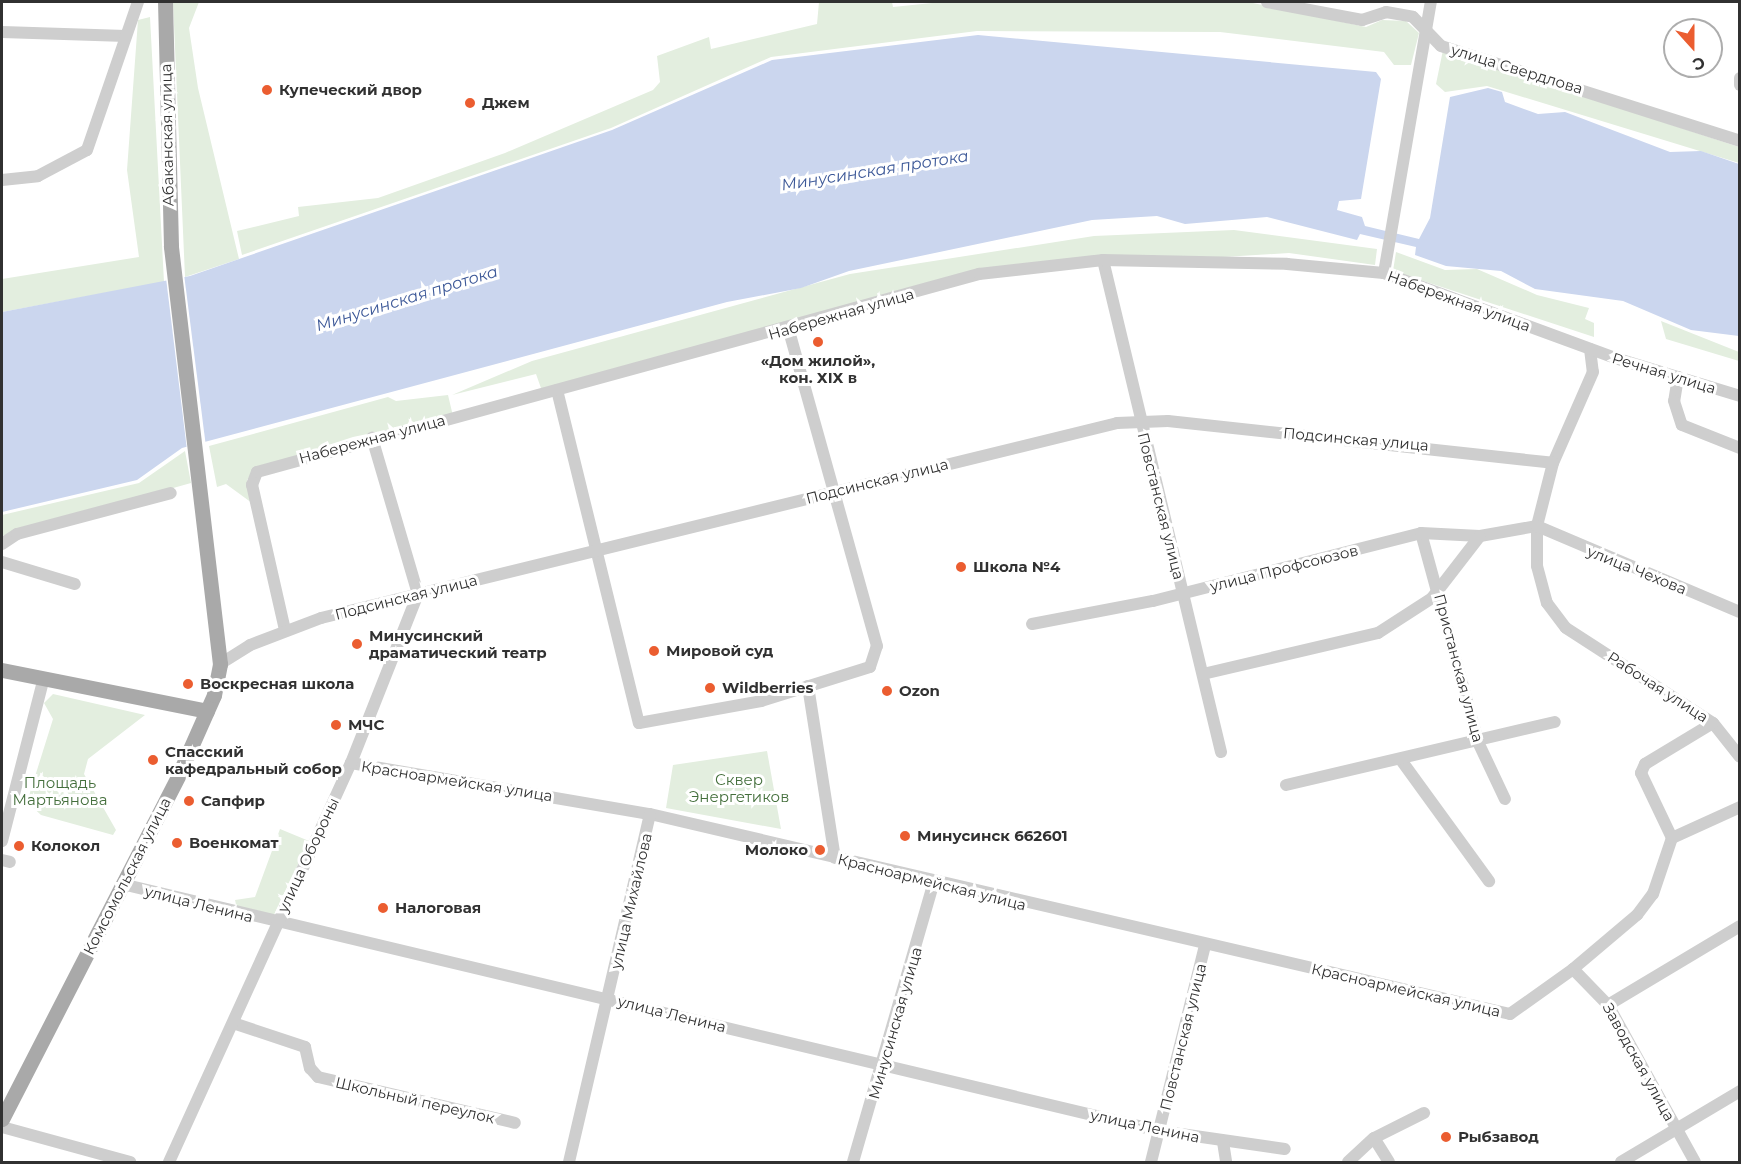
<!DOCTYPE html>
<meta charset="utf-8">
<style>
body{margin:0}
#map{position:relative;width:1741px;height:1164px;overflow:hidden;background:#fff;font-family:Montserrat,sans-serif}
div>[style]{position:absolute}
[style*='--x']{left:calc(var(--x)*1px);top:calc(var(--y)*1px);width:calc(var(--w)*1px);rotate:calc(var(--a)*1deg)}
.green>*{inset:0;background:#e3eedf}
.water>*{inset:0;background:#cbd6ee}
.pier>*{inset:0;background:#fff}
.minor>*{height:12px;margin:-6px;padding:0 6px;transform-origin:6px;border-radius:6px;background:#cecece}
.major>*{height:15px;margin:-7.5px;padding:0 7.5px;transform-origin:7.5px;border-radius:7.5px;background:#a9a9a9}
.dots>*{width:16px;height:16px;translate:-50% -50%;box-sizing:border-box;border:3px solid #fff;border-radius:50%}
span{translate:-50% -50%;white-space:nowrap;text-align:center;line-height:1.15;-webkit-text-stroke:6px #fff;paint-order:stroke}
.street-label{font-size:15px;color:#313131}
.poi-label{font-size:15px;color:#313131;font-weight:700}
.left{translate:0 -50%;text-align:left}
.right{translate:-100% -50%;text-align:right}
.park-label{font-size:15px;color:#446f3c}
.water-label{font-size:16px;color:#3b5797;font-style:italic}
.frame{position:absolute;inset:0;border:3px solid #313131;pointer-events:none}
.north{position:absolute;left:1663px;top:18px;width:60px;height:60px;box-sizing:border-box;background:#fff;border:2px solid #adadad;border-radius:50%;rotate:159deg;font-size:16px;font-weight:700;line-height:24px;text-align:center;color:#313131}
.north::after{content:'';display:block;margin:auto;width:21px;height:27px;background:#eb5d30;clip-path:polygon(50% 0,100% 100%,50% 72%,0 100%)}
</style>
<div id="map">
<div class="green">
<i style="clip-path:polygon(173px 2px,199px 2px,189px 28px,198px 88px,239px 259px,185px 277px)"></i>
<i style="clip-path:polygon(819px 2px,892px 2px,893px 7px,942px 2px,1248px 2px,1366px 27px,1382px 20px,1406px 21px,1419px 33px,1411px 65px,1394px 65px,1384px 52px,1220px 32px,977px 31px,771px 57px,611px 128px,242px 255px,237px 231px,299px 216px,298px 207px,378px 198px,505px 153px,653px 90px,660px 82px,657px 56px,709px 37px,711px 49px,817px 24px)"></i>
<i style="clip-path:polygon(150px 17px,164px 282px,2px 312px,2px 279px,139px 257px,127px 170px,138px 20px)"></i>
<i style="clip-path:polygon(1443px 50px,1739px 147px,1739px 163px,1487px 86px,1445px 92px,1436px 84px)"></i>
<i style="clip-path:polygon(1234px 230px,1377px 249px,1375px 265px,1289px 253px,977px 272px,542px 391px,536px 374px,452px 395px,532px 361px,850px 274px,1094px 236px)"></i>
<i style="clip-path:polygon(1396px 252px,1445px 270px,1477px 269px,1537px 295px,1589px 308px,1585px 319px,1594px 323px,1594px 337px,1393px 271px)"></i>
<i style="clip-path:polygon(1661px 321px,1739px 352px,1739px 361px,1666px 339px)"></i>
<i style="clip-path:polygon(448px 395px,453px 416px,353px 437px,255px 469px,247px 480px,252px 503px,226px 484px,217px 487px,209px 446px,388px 397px,396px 401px)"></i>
<i style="clip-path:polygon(185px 451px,191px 483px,2px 536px,2px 515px,139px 483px)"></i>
<i style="clip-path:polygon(53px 694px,145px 715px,88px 759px,84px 774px,116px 830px,113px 835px,41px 815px,27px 802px,53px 719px,44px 703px)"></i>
<i style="clip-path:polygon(767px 751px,781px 829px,666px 808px,673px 765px)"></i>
<i style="clip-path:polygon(280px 829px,309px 841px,272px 919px,237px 909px,235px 900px,255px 897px)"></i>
</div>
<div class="water">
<i style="clip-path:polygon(978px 35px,1376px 72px,1381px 79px,1361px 199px,1339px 201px,1337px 210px,1362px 217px,1365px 226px,1419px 239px,1430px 218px,1450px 97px,1488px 88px,1502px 92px,1505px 102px,1538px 114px,1565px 112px,1670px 152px,1701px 151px,1739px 164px,1739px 336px,1691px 330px,1623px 301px,1535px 289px,1501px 271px,1446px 266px,1415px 255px,1416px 247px,1360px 234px,1357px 240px,1267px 217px,1185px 224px,1157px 216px,1092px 220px,849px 271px,801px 288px,727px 302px,182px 448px,137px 480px,2px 512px,2px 312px,190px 276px,612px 130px,772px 60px)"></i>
</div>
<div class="pier">
<i style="clip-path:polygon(184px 274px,206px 447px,187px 450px,166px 278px)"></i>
</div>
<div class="minor">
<i style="--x:1267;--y:2;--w:97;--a:10.7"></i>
<i style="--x:1362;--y:20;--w:25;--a:-18"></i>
<i style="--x:1386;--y:12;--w:27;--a:10"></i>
<i style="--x:1413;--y:17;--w:40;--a:46"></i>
<i style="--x:1441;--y:46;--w:314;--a:17.6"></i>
<i style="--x:2;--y:32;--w:124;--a:1.8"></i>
<i style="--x:1740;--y:78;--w:7;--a:90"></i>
<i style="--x:2;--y:180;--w:36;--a:-6"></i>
<i style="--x:38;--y:176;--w:55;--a:-28"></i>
<i style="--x:87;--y:150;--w:157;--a:-71"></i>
<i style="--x:1103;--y:260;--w:506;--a:76.51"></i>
<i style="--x:1384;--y:273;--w:275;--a:-80.2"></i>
<i style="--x:1590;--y:349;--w:23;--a:83"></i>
<i style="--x:1593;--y:372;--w:99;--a:113.7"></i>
<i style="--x:1553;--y:463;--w:65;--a:104.3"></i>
<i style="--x:1537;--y:526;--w:40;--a:90"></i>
<i style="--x:1537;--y:566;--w:38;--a:75"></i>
<i style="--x:1547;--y:603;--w:31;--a:53"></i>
<i style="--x:1566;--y:628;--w:175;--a:32.9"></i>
<i style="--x:1713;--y:723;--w:43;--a:51.5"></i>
<i style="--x:1678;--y:377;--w:24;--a:99"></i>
<i style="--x:1674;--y:401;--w:25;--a:72"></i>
<i style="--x:1682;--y:425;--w:62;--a:21.6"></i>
<i style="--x:557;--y:390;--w:343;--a:76.2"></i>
<i style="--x:639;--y:723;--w:124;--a:-10.2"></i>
<i style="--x:761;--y:701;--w:114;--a:-17.3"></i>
<i style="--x:870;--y:667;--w:22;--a:-72"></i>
<i style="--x:877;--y:646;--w:328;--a:-105.6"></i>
<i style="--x:1421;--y:533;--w:217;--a:74.7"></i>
<i style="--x:1478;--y:742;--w:63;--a:64.7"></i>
<i style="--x:2;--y:544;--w:18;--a:-34"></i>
<i style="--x:17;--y:534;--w:159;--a:-14.9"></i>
<i style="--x:2;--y:562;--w:76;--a:16.8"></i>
<i style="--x:1032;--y:624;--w:123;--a:-10.8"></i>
<i style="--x:1153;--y:601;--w:276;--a:-14.2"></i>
<i style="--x:1421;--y:533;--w:59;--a:2.9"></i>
<i style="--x:1480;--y:536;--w:58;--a:-10"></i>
<i style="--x:1537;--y:526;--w:220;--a:23"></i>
<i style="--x:285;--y:630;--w:149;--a:-102.8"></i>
<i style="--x:252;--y:485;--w:14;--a:-69"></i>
<i style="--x:257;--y:472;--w:749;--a:-15.34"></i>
<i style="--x:979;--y:274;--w:125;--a:-6.4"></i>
<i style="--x:1103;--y:260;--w:184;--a:1.2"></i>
<i style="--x:1287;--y:264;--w:97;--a:5.3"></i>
<i style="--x:1384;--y:273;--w:246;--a:20.2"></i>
<i style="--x:1615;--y:358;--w:131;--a:16.9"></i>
<i style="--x:220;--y:664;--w:36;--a:-32"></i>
<i style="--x:250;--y:645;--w:76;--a:-20.8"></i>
<i style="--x:321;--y:618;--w:820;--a:-13.76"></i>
<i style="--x:1117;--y:423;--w:51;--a:-2.2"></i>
<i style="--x:1168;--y:421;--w:387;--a:6.2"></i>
<i style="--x:1203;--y:674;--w:180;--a:-13.2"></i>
<i style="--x:1378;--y:633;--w:64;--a:-32.9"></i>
<i style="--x:1432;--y:598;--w:78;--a:-52.3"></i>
<i style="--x:808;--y:686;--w:174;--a:81.1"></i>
<i style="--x:1401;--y:760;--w:150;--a:54"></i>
<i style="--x:351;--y:763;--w:303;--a:9.7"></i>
<i style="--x:650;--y:814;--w:883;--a:13.09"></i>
<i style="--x:1510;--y:1014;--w:77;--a:-35.5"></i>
<i style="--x:1573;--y:969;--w:84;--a:-40.2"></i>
<i style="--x:1637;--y:915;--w:26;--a:-53"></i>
<i style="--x:1653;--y:894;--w:59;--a:-71.3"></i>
<i style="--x:1672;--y:838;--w:72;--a:-115.5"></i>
<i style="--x:1641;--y:773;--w:10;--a:-66"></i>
<i style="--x:1645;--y:764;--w:79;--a:-31.1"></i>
<i style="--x:1286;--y:785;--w:276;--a:-13.2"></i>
<i style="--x:1672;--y:838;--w:75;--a:-24.5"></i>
<i style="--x:2;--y:841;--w:168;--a:-75.6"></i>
<i style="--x:2;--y:860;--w:8;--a:14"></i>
<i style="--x:122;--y:884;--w:1067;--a:13.39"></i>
<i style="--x:1160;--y:1131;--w:126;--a:8.2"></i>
<i style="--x:1573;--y:969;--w:50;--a:45.8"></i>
<i style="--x:1608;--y:1005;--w:179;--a:61"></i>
<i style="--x:1608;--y:1005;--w:154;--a:-30.9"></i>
<i style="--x:233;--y:1023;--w:76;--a:18.4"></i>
<i style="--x:305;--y:1047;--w:22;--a:77"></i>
<i style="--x:310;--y:1068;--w:12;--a:48"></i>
<i style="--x:318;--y:1077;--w:202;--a:13.1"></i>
<i style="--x:2;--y:1127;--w:133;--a:15.3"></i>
<i style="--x:1374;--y:1138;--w:28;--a:58"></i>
<i style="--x:1223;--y:1142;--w:20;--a:81"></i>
<i style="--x:169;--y:1162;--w:439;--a:-65.5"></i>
<i style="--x:351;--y:763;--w:182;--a:-68.4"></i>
<i style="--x:418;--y:594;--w:163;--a:-106.4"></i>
<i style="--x:569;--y:1162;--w:357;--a:-76.9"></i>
<i style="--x:853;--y:1162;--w:289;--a:-73.9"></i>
<i style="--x:1151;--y:1162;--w:224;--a:-76"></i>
<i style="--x:1348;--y:1162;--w:35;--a:-43"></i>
<i style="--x:1374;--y:1138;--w:56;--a:-26.6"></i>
<i style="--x:1621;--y:1162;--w:139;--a:-30.8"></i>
</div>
<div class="major">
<i style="--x:2;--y:670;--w:209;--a:11.3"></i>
<i style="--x:2;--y:1119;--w:388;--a:-62.8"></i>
<i style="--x:179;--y:774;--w:86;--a:-66.1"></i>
<i style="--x:214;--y:695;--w:32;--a:-79"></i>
<i style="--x:220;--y:664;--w:421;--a:-96.7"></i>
<i style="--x:171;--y:246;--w:244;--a:-91.4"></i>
</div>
<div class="dots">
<i style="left:267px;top:90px;background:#eb5d30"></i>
<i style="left:470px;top:103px;background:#eb5d30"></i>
<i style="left:818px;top:342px;background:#eb5d30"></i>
<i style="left:961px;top:567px;background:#eb5d30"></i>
<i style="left:357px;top:644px;background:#eb5d30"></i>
<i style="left:654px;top:651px;background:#eb5d30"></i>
<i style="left:188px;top:684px;background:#eb5d30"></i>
<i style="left:710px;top:688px;background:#eb5d30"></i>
<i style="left:887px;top:691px;background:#eb5d30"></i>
<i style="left:336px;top:725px;background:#eb5d30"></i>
<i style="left:153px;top:760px;background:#eb5d30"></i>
<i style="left:189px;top:801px;background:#eb5d30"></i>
<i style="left:905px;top:836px;background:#eb5d30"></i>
<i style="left:177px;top:843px;background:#eb5d30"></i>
<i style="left:19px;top:846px;background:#eb5d30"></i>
<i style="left:820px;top:850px;background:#eb5d30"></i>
<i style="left:383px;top:908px;background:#eb5d30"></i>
<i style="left:1446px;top:1137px;background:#eb5d30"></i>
</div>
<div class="street-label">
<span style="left:1517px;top:69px;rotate:17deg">улица Свердлова</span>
<span style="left:167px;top:135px;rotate:-91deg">Абаканская улица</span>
<span style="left:1459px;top:301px;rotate:20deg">Набережная улица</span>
<span style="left:841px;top:314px;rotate:-16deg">Набережная улица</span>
<span style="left:1664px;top:373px;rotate:17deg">Речная улица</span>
<span style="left:372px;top:439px;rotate:-15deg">Набережная улица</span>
<span style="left:1356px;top:439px;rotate:5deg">Подсинская улица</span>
<span style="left:877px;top:481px;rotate:-14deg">Подсинская улица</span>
<span style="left:1161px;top:506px;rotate:76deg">Повстанская улица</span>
<span style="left:1284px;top:568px;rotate:-14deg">улица Профсоюзов</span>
<span style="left:1637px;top:570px;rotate:22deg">улица Чехова</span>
<span style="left:406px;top:597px;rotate:-14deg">Подсинская улица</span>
<span style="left:1459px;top:668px;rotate:75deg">Пристанская улица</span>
<span style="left:1658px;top:687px;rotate:33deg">Рабочая улица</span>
<span style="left:457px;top:781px;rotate:9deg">Красноармейская улица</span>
<span style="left:308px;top:855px;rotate:-65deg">улица Обороны</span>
<span style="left:127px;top:876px;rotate:-63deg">Комсомольская улица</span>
<span style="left:932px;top:882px;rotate:14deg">Красноармейская улица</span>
<span style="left:631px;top:901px;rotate:-77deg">улица Михайлова</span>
<span style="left:199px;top:904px;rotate:14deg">улица Ленина</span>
<span style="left:1406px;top:990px;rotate:13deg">Красноармейская улица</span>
<span style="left:672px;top:1014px;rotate:14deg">улица Ленина</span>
<span style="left:895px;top:1023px;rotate:-74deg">Минусинская улица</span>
<span style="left:1183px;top:1037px;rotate:-76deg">Повстанская улица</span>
<span style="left:1639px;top:1062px;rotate:61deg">Заводская улица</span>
<span style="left:415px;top:1100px;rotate:13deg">Школьный переулок</span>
<span style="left:1145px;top:1126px;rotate:12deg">улица Ленина</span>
</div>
<div class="poi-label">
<span class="left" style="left:279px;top:90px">Купеческий двор</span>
<span class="left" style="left:482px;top:103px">Джем</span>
<span style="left:818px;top:369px">«Дом жилой»,<br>кон. ХIХ в</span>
<span class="left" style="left:973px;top:567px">Школа №4</span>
<span class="left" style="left:369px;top:644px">Минусинский<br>драматический театр</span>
<span class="left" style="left:666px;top:651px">Мировой суд</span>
<span class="left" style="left:200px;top:684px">Воскресная школа</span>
<span class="left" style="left:722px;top:688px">Wildberries</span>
<span class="left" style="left:899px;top:691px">Ozon</span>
<span class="left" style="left:348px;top:725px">МЧС</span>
<span class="left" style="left:165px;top:760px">Спасский<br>кафедральный собор</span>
<span class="left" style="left:201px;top:801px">Сапфир</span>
<span class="left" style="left:917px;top:836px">Минусинск 662601</span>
<span class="left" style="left:189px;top:843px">Военкомат</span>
<span class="left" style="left:31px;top:846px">Колокол</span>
<span class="right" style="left:808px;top:850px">Молоко</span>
<span class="left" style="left:395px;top:908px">Налоговая</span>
<span class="left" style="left:1458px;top:1137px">Рыбзавод</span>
</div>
<div class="park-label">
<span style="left:739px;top:788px">Сквер<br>Энергетиков</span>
<span style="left:60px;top:791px">Площадь<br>Мартьянова</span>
</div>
<div class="water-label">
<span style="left:875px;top:171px;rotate:-9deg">Минусинская протока</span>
<span style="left:407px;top:299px;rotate:-17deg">Минусинская протока</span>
</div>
<div class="frame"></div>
<div class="north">С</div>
</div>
